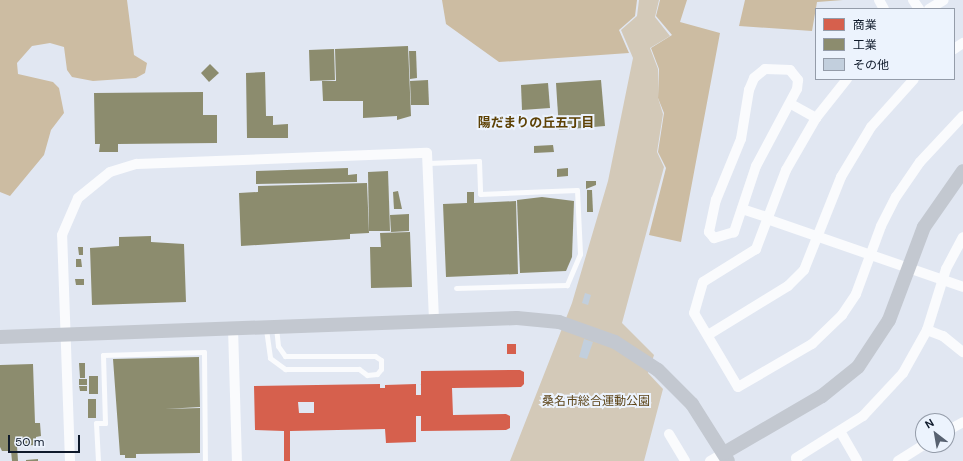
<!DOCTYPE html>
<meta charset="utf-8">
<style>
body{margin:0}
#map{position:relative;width:963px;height:461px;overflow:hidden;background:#e1e7f2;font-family:"DM Sans","Noto Sans JP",sans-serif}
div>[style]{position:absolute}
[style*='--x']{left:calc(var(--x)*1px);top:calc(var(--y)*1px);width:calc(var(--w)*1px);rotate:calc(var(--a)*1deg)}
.green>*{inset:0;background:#d3c9b8}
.forest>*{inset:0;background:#ccbca2}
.shops>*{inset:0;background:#d6604d}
.industry>*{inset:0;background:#8c8c6e}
.building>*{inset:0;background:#c2cfdd}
.lane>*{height:5px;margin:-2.5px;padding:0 2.5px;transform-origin:2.5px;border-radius:2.5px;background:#fafbfd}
.street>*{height:10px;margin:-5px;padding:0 5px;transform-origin:5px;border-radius:5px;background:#fafbfd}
.secondary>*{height:14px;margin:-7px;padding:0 7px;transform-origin:7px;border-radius:7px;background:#c3c8d0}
span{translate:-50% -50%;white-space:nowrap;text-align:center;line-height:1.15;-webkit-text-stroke:4px #ecf3fd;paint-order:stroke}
.park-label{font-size:12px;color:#5c4418}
.neighbourhood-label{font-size:13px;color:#5d4104;font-weight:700}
.legend{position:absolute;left:815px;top:8px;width:140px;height:72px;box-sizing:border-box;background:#ecf3fd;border:1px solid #949ca9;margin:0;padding:5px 7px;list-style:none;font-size:12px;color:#0f1a2b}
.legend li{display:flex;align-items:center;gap:8px;height:20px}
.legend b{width:20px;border:1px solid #949ca9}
.north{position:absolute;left:915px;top:413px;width:40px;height:40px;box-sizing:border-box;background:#ecf3fd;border:1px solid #949ca9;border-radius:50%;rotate:329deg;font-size:11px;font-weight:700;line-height:16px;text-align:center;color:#0f1a2b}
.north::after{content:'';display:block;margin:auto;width:14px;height:18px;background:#586271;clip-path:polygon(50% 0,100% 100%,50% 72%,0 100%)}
.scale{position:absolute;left:8px;top:435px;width:72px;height:18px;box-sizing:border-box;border:2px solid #0f1a2b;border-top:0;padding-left:5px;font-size:12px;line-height:14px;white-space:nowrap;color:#0f1a2b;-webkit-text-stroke:3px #ecf3fd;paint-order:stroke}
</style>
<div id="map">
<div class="green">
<i style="clip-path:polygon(639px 0,659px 0,655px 17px,670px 36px,650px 48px,658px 69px,658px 98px,663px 114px,657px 152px,664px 167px,622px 323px,654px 355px,648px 373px,663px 389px,644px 461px,510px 461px,572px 303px,608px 181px,633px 58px,621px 30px,637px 16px)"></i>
</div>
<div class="forest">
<i style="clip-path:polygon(0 0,127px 0,134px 55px,147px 63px,145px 73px,136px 78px,93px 81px,72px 77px,67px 70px,64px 47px,50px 43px,32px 46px,17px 63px,18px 74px,53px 82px,59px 88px,64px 113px,51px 130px,44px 155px,10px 196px,0 192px)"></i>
<i style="clip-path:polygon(442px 0,637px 0,635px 16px,619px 30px,629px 53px,499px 62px,446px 24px)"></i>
<i style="clip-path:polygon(660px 0,687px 0,680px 22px,720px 33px,681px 242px,649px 235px,666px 168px,658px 152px,664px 113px,658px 98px,659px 69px,651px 48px,672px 35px,656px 16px)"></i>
<i style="clip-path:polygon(745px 0,843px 0,817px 2px,812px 31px,739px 26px)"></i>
</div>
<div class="shops">
<i style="clip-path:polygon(507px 344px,516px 344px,516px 354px,507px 354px)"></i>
<i style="clip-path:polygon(evenodd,520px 370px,524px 372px,524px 384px,521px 387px,452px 388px,453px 415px,506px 414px,510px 416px,510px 428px,506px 430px,421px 431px,421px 416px,416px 416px,416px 442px,386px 443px,385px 429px,290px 431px,290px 461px,284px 461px,284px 431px,255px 430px,254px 386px,380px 384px,380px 388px,385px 388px,385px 385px,416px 384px,416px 395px,421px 395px,421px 371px,520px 370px,298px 402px,314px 402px,314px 413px,299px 413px,298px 402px)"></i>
</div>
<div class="industry">
<i style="clip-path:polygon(408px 46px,411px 116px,397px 120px,397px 116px,363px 118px,363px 101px,323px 101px,322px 81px,336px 81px,335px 49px)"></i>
<i style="clip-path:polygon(334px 49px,335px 80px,310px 81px,309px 50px)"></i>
<i style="clip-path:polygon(409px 51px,416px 51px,417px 78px,410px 79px)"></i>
<i style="clip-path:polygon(210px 64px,219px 73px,209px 82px,201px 73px)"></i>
<i style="clip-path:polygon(265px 72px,266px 116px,273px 116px,273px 125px,288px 124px,288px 138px,247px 138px,246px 73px)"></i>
<i style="clip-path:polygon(428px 80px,429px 105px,411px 105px,410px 81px)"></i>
<i style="clip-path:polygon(601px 80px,605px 126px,559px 130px,556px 83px)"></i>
<i style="clip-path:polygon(548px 83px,550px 108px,522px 110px,521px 85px)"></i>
<i style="clip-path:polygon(203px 92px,203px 115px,217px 115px,217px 143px,118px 144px,118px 152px,99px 152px,100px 144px,95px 144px,94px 93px)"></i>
<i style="clip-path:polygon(553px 145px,554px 152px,534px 153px,534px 146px)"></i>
<i style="clip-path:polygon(348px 168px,348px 175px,357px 174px,357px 182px,256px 184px,256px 171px)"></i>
<i style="clip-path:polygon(568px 168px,568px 176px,557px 177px,557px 169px)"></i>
<i style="clip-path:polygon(388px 171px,390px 231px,369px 231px,368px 172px)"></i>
<i style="clip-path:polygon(586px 181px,596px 181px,596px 185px,586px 189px)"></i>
<i style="clip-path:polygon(367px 183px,369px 233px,350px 234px,350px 239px,241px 246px,239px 193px,258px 192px,258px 186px)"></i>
<i style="clip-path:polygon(587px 190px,592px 190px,593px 212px,587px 212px)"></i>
<i style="clip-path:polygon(398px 191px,402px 209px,394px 209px,393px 192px)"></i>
<i style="clip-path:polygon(467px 192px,474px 192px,474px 203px,516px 201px,518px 274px,446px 277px,443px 204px,467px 203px)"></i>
<i style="clip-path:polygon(542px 197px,574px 201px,572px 257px,566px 271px,520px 273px,517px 200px)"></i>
<i style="clip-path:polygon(409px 214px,409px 231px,391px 232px,390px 215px)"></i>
<i style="clip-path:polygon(410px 232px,412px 287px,371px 288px,370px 247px,381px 247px,380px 233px)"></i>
<i style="clip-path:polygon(151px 236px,151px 242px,184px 244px,186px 302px,92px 305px,90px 248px,119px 246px,119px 237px)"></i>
<i style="clip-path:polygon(78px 247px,83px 247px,83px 255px,79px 255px)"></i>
<i style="clip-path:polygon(76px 259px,81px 259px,82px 267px,76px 267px)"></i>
<i style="clip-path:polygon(75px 279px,84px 279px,84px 285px,76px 285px)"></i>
<i style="clip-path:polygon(199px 357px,200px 407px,165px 409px,200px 408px,200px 453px,136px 454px,136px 458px,125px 458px,125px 455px,120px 455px,113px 359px)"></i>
<i style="clip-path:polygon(79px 363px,85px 363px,85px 378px,80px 378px)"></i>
<i style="clip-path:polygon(33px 364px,35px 423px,40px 423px,41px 436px,36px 437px,36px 445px,17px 446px,18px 461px,12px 461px,11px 451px,2px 451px,0 447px,0 365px)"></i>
<i style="clip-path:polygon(89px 376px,98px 376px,98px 394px,89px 394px)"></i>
<i style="clip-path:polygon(79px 379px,87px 379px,87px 385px,79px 385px)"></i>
<i style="clip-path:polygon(79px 386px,87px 386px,87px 391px,80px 391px)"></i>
<i style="clip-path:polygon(88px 399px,96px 399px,96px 418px,88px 418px)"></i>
<i style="clip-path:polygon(38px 459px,38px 461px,26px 461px,26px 460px)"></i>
</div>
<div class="building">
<i style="clip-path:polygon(585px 293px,591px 295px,588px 305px,582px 303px)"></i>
<i style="clip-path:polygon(584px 339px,593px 342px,587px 359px,579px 357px)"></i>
</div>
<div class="lane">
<i style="--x:428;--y:163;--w:51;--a:-2.2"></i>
<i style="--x:479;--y:161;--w:33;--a:88"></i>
<i style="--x:480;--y:194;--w:97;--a:-2.4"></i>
<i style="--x:577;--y:190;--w:64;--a:87.3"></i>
<i style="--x:580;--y:254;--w:34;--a:113"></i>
<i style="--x:567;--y:285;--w:111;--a:178.5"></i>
<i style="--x:266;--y:329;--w:29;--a:82"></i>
<i style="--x:270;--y:358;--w:19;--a:36"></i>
<i style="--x:285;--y:369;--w:74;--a:0"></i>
<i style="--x:359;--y:369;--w:10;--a:37"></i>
<i style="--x:367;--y:375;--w:10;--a:-6"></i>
<i style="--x:377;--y:374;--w:6;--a:-51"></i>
<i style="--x:381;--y:369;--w:9;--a:-90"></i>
<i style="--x:381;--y:360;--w:7;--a:-146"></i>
<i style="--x:375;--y:356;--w:90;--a:180"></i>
<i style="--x:285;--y:356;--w:12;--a:-125"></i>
<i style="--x:278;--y:346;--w:19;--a:-96"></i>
<i style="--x:98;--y:461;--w:38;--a:-93"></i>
<i style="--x:96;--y:423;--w:9;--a:0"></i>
<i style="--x:105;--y:423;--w:68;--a:-91.7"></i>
<i style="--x:103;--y:355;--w:101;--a:-1.7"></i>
<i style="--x:204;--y:352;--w:109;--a:89.5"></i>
</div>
<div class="street">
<i style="--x:879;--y:0;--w:10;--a:61"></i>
<i style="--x:913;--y:0;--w:11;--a:56"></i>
<i style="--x:929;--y:9;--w:17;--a:-31"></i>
<i style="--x:954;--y:49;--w:11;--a:-34"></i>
<i style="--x:765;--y:69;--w:25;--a:2"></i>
<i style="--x:790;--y:70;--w:13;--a:51"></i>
<i style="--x:798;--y:80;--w:9;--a:96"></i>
<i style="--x:797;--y:89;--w:87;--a:118"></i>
<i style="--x:756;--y:166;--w:70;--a:108.4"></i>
<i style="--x:734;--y:232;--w:21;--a:163"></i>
<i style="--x:714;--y:238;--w:8;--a:-130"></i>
<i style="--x:709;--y:232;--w:33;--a:-78"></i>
<i style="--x:716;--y:200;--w:66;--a:-67.7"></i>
<i style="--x:741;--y:139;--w:50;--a:-80.7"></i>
<i style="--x:749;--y:90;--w:13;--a:-67"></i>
<i style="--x:754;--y:78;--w:14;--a:-39"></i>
<i style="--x:847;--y:79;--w:50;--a:128.5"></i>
<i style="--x:816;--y:118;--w:60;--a:120"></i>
<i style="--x:786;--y:170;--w:85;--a:110.8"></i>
<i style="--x:756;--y:249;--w:62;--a:148.1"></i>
<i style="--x:703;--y:282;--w:32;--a:106"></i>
<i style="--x:694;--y:313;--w:86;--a:59.3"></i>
<i style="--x:738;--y:387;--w:86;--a:-30.2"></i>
<i style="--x:812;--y:344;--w:42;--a:-44"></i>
<i style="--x:842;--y:315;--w:25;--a:-56"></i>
<i style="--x:856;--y:294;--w:72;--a:-69.8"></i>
<i style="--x:881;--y:226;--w:33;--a:-63"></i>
<i style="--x:896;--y:197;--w:42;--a:-55.6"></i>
<i style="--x:920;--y:162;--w:63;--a:-46.9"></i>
<i style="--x:791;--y:104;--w:29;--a:29"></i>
<i style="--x:742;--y:209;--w:26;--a:18"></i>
<i style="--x:767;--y:219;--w:207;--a:19.1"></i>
<i style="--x:233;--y:328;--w:133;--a:88.3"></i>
<i style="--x:927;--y:330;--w:17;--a:21"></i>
<i style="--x:943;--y:336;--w:26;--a:39"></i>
<i style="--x:708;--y:335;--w:94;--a:-31.5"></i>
<i style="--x:788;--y:286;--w:23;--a:-45"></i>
<i style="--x:804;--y:270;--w:100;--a:-68.3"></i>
<i style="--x:841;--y:177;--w:58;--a:-59"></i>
<i style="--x:871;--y:127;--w:64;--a:-48.1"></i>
<i style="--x:840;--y:431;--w:34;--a:60"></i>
<i style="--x:947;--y:431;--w:18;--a:-29"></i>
<i style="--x:669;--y:434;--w:31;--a:59"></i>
<i style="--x:70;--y:461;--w:226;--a:-92"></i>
<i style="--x:62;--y:235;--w:40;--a:-66.6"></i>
<i style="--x:78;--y:198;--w:41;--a:-39.1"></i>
<i style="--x:110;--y:172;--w:28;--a:-17"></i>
<i style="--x:137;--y:164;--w:290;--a:-2.2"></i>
<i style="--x:427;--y:153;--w:167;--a:87.6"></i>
<i style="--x:710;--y:461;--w:16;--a:-30"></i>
<i style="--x:797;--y:461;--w:3;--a:-108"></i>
<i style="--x:796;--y:458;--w:79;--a:-32.1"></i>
<i style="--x:863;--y:416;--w:59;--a:-47.1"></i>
<i style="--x:903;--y:373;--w:49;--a:-60.8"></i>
<i style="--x:927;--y:330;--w:64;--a:-72.7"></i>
<i style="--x:946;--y:269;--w:36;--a:-62"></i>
<i style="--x:898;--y:461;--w:31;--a:-32"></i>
</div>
<div class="secondary">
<i style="--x:0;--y:337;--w:517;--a:-2.1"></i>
<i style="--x:517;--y:318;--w:42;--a:5.4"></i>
<i style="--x:559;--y:322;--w:59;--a:19.7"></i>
<i style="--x:615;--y:342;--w:51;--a:33.1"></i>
<i style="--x:658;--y:370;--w:48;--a:45"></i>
<i style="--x:692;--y:404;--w:67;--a:57.7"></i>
<i style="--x:724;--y:453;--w:113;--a:-30.2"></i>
<i style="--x:822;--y:396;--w:46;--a:-38.9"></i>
<i style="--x:858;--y:367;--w:56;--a:-56.6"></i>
<i style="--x:889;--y:320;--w:99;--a:-69.4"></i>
<i style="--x:924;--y:227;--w:68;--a:-55.1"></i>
</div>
<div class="park-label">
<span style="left:596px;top:402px">桑名市総合運動公園</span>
</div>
<div class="neighbourhood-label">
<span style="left:536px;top:123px">陽だまりの丘五丁目</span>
</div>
<ul class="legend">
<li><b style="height:11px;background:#d6604d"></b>商業</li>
<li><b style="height:11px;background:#8c8c6e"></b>工業</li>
<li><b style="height:11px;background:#c2cfdd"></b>その他</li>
</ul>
<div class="north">N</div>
<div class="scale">50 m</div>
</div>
